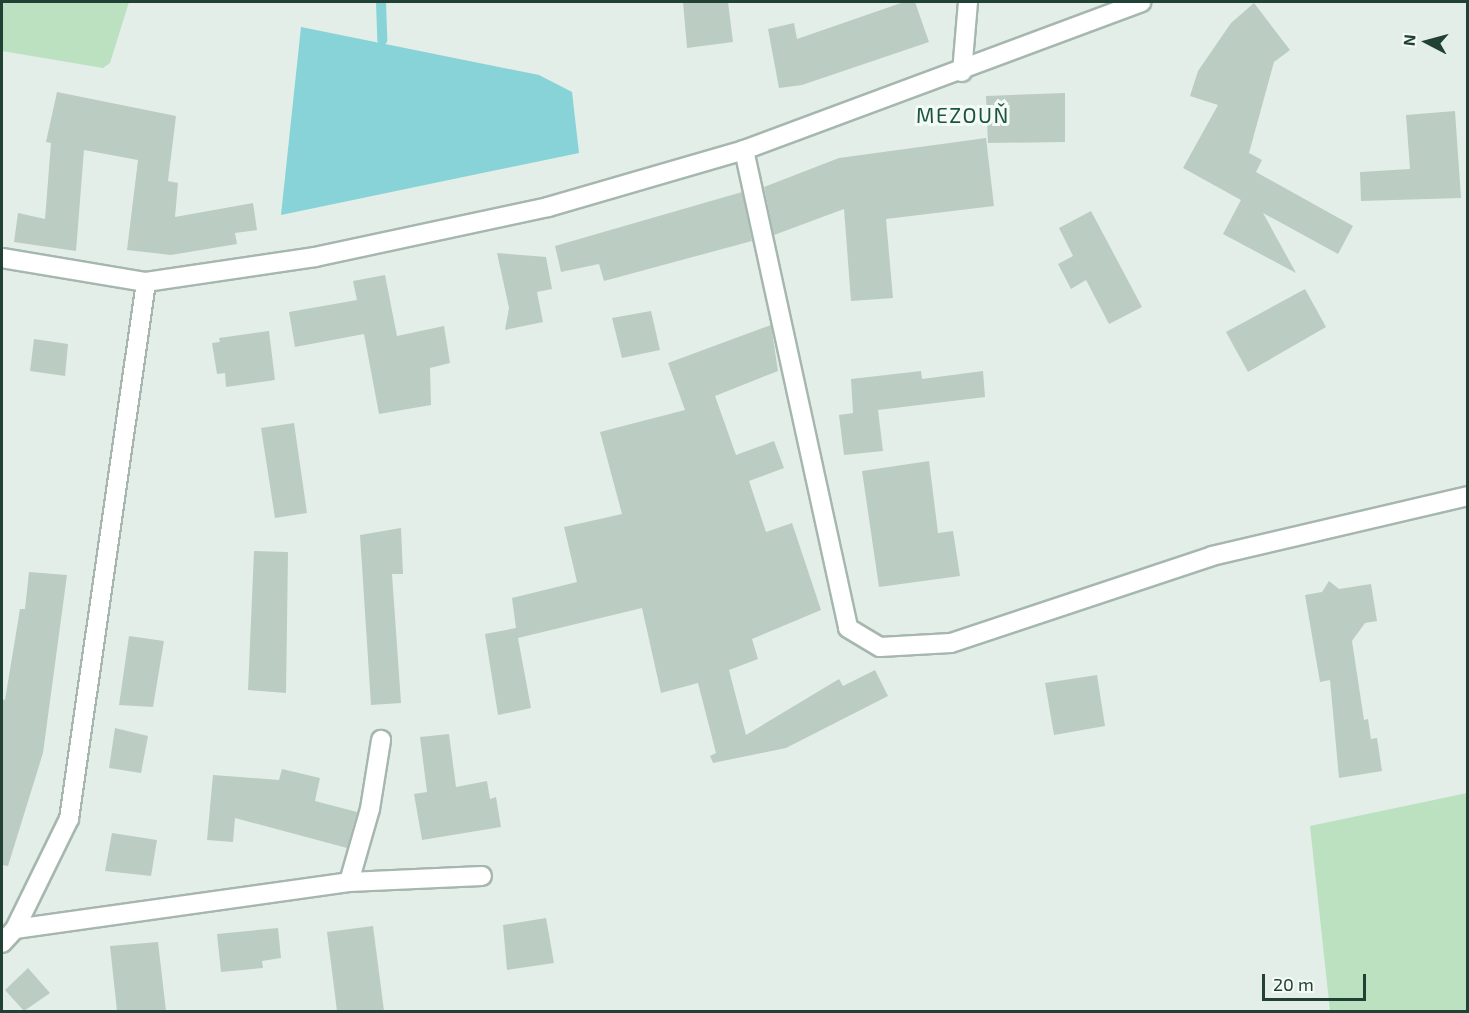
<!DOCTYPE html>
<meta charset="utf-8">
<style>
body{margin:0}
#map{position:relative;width:1469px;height:1013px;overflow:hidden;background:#e3eee8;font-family:"Exo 2",sans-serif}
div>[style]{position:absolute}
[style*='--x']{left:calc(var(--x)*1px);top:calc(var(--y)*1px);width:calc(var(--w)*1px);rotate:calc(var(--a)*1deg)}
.green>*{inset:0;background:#bbe1c1}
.water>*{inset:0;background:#87d3d7}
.stream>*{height:10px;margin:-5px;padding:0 5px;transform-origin:5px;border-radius:5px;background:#87d3d7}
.building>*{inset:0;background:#bbccc3}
.roads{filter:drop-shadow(2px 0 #a5b7af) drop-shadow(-2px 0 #a5b7af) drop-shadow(0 2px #a5b7af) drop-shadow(0 -2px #a5b7af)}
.minor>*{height:18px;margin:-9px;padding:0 9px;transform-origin:9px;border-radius:9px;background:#fff}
.tertiary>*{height:18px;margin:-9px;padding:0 9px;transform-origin:9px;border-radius:9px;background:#fff}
span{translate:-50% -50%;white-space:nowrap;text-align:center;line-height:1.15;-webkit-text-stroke:6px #f4faf6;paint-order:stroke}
.quarter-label{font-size:21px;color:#1b5540;letter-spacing:1.5px}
.frame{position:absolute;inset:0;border:3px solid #214135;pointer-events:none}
.north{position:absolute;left:1397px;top:12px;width:60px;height:60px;-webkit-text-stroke:4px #f4faf6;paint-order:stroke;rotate:276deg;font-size:16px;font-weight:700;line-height:24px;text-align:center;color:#214135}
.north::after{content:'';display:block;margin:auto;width:21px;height:27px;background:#214135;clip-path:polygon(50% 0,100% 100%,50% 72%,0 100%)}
.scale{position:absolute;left:1262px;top:974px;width:104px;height:27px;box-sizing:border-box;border:3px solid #214135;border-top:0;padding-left:8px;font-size:18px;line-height:21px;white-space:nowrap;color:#214135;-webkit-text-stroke:4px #f4faf6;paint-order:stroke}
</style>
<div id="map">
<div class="green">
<i style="clip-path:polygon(2px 2px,129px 2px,110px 63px,103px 68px,2px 51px)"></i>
<i style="clip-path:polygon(1467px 793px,1467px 1011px,1330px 1011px,1310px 826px)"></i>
</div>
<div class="water">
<i style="clip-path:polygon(301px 27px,539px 75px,572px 92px,579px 153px,281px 215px)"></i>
</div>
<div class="stream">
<i style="--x:381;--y:2;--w:38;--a:88"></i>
</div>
<div class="building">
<i style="clip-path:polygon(683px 2px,728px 2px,733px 42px,687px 48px)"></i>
<i style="clip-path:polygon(904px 2px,915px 2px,929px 42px,802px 85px,779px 88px,768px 29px,794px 23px,797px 39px)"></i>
<i style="clip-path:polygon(1254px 3px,1290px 50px,1274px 62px,1249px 153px,1262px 160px,1256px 172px,1353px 226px,1338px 254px,1263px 213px,1296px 273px,1223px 234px,1241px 200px,1183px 168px,1218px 105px,1190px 96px,1198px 71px,1231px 23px)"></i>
<i style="clip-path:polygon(57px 92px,176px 116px,168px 181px,178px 183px,175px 217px,253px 203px,257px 230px,235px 233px,237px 244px,171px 255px,127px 250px,138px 160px,84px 150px,76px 251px,14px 242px,18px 213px,45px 219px,51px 143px,46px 142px)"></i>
<i style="clip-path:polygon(1065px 93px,1065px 142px,988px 143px,986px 96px)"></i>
<i style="clip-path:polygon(1455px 111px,1461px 198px,1361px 201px,1360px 172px,1410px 169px,1406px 115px)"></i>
<i style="clip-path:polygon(986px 138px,994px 206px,886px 219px,893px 298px,851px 301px,844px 209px,774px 235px,764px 187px,839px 158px)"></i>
<i style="clip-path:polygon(742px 192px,752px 241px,604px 281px,599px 264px,561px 272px,555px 246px)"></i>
<i style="clip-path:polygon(1091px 211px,1142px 307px,1109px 324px,1086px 280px,1071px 289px,1058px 264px,1073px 256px,1059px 228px)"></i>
<i style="clip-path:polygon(497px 253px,546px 257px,552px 289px,537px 292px,543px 322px,505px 330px,509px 308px)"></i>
<i style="clip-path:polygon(385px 275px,397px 336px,444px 326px,450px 363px,430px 368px,431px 405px,379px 414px,364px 334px,295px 347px,289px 312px,357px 300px,353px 281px)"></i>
<i style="clip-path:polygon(1305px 289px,1326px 327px,1248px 372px,1226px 332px)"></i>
<i style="clip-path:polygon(651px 311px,660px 350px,622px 358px,612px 318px)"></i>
<i style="clip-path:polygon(771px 325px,778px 371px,715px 396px,736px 455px,774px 441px,784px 468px,749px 481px,766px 532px,792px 523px,821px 610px,752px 639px,758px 659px,729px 670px,746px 735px,839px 679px,843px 686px,875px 670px,888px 696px,786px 748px,713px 763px,710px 756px,716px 753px,698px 683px,661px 693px,642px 608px,518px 638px,531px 708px,498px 715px,485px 634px,516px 628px,512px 598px,577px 582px,564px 527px,622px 514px,600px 432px,685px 410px,668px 363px)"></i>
<i style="clip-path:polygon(269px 331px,275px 380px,226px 387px,225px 373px,217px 374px,212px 343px,220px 342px,219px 338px)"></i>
<i style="clip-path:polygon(34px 339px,68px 344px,65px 376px,30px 371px)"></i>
<i style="clip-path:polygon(921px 371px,922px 379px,983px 371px,985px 397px,878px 410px,883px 451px,844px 455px,839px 415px,853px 413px,851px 379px)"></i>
<i style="clip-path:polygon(294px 423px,307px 513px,275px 518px,261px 428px)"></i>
<i style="clip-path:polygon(929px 461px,938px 533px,953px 531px,960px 576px,879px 587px,862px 471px)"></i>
<i style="clip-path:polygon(401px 528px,403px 574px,392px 574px,401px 703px,371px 705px,360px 535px)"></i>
<i style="clip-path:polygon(254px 551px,288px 552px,286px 693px,248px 690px)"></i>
<i style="clip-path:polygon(29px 572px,67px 575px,43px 753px,8px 866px,2px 865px,2px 699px,5px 700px,20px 609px,25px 609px)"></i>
<i style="clip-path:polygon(1329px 581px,1339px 589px,1371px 584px,1377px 621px,1365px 623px,1352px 641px,1364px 720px,1368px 719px,1371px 739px,1377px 738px,1382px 771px,1339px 778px,1330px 680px,1320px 682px,1305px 595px,1322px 592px)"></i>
<i style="clip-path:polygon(129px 636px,164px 641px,153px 707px,119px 705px)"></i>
<i style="clip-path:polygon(1097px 675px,1105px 726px,1054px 735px,1045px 683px)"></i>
<i style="clip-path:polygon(115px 728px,148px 736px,141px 773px,109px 768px)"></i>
<i style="clip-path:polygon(449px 734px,456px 787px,487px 781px,490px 799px,496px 797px,501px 827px,422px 840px,414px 794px,427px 792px,420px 737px)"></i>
<i style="clip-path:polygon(282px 769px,320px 778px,315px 801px,357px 812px,347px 848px,235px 818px,233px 842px,207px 840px,213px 775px,279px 780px)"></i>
<i style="clip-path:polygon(112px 833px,157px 840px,151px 876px,105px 871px)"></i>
<i style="clip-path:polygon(546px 918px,554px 963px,507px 970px,503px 925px)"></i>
<i style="clip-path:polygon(373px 926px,384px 1011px,337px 1011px,327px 932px)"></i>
<i style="clip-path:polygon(278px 928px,281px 958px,262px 961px,263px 968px,221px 972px,217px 934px)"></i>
<i style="clip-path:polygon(158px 942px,166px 1011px,117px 1011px,110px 946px)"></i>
<i style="clip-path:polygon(28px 968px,50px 993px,24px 1011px,5px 990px)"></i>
</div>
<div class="roads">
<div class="minor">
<i style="--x:962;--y:72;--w:70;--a:-85.1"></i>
<i style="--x:744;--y:150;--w:489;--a:77.7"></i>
<i style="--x:848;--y:628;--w:37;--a:31"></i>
<i style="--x:880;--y:647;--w:71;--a:-3.2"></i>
<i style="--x:951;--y:643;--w:275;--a:-18.4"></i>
<i style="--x:1212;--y:556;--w:263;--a:-13.2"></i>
<i style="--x:349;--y:882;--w:76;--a:-74"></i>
<i style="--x:370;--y:809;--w:70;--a:-80.9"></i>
<i style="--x:15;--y:929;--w:337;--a:-8"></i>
<i style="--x:349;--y:882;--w:133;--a:-2.6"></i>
<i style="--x:2;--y:943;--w:19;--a:-47"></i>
<i style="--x:15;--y:929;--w:123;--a:-63.9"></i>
<i style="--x:69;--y:819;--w:542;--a:-81.84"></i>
</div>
<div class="tertiary">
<i style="--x:2;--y:258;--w:146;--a:9.5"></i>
<i style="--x:146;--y:282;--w:171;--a:-8.4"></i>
<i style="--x:315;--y:257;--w:238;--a:-12.1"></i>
<i style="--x:548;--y:207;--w:204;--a:-16.2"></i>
<i style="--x:744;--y:150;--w:424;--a:-20.4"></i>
</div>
</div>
<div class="quarter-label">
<span style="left:963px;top:115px">MEZOUŇ</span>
</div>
<div class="frame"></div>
<div class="north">N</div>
<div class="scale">20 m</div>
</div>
